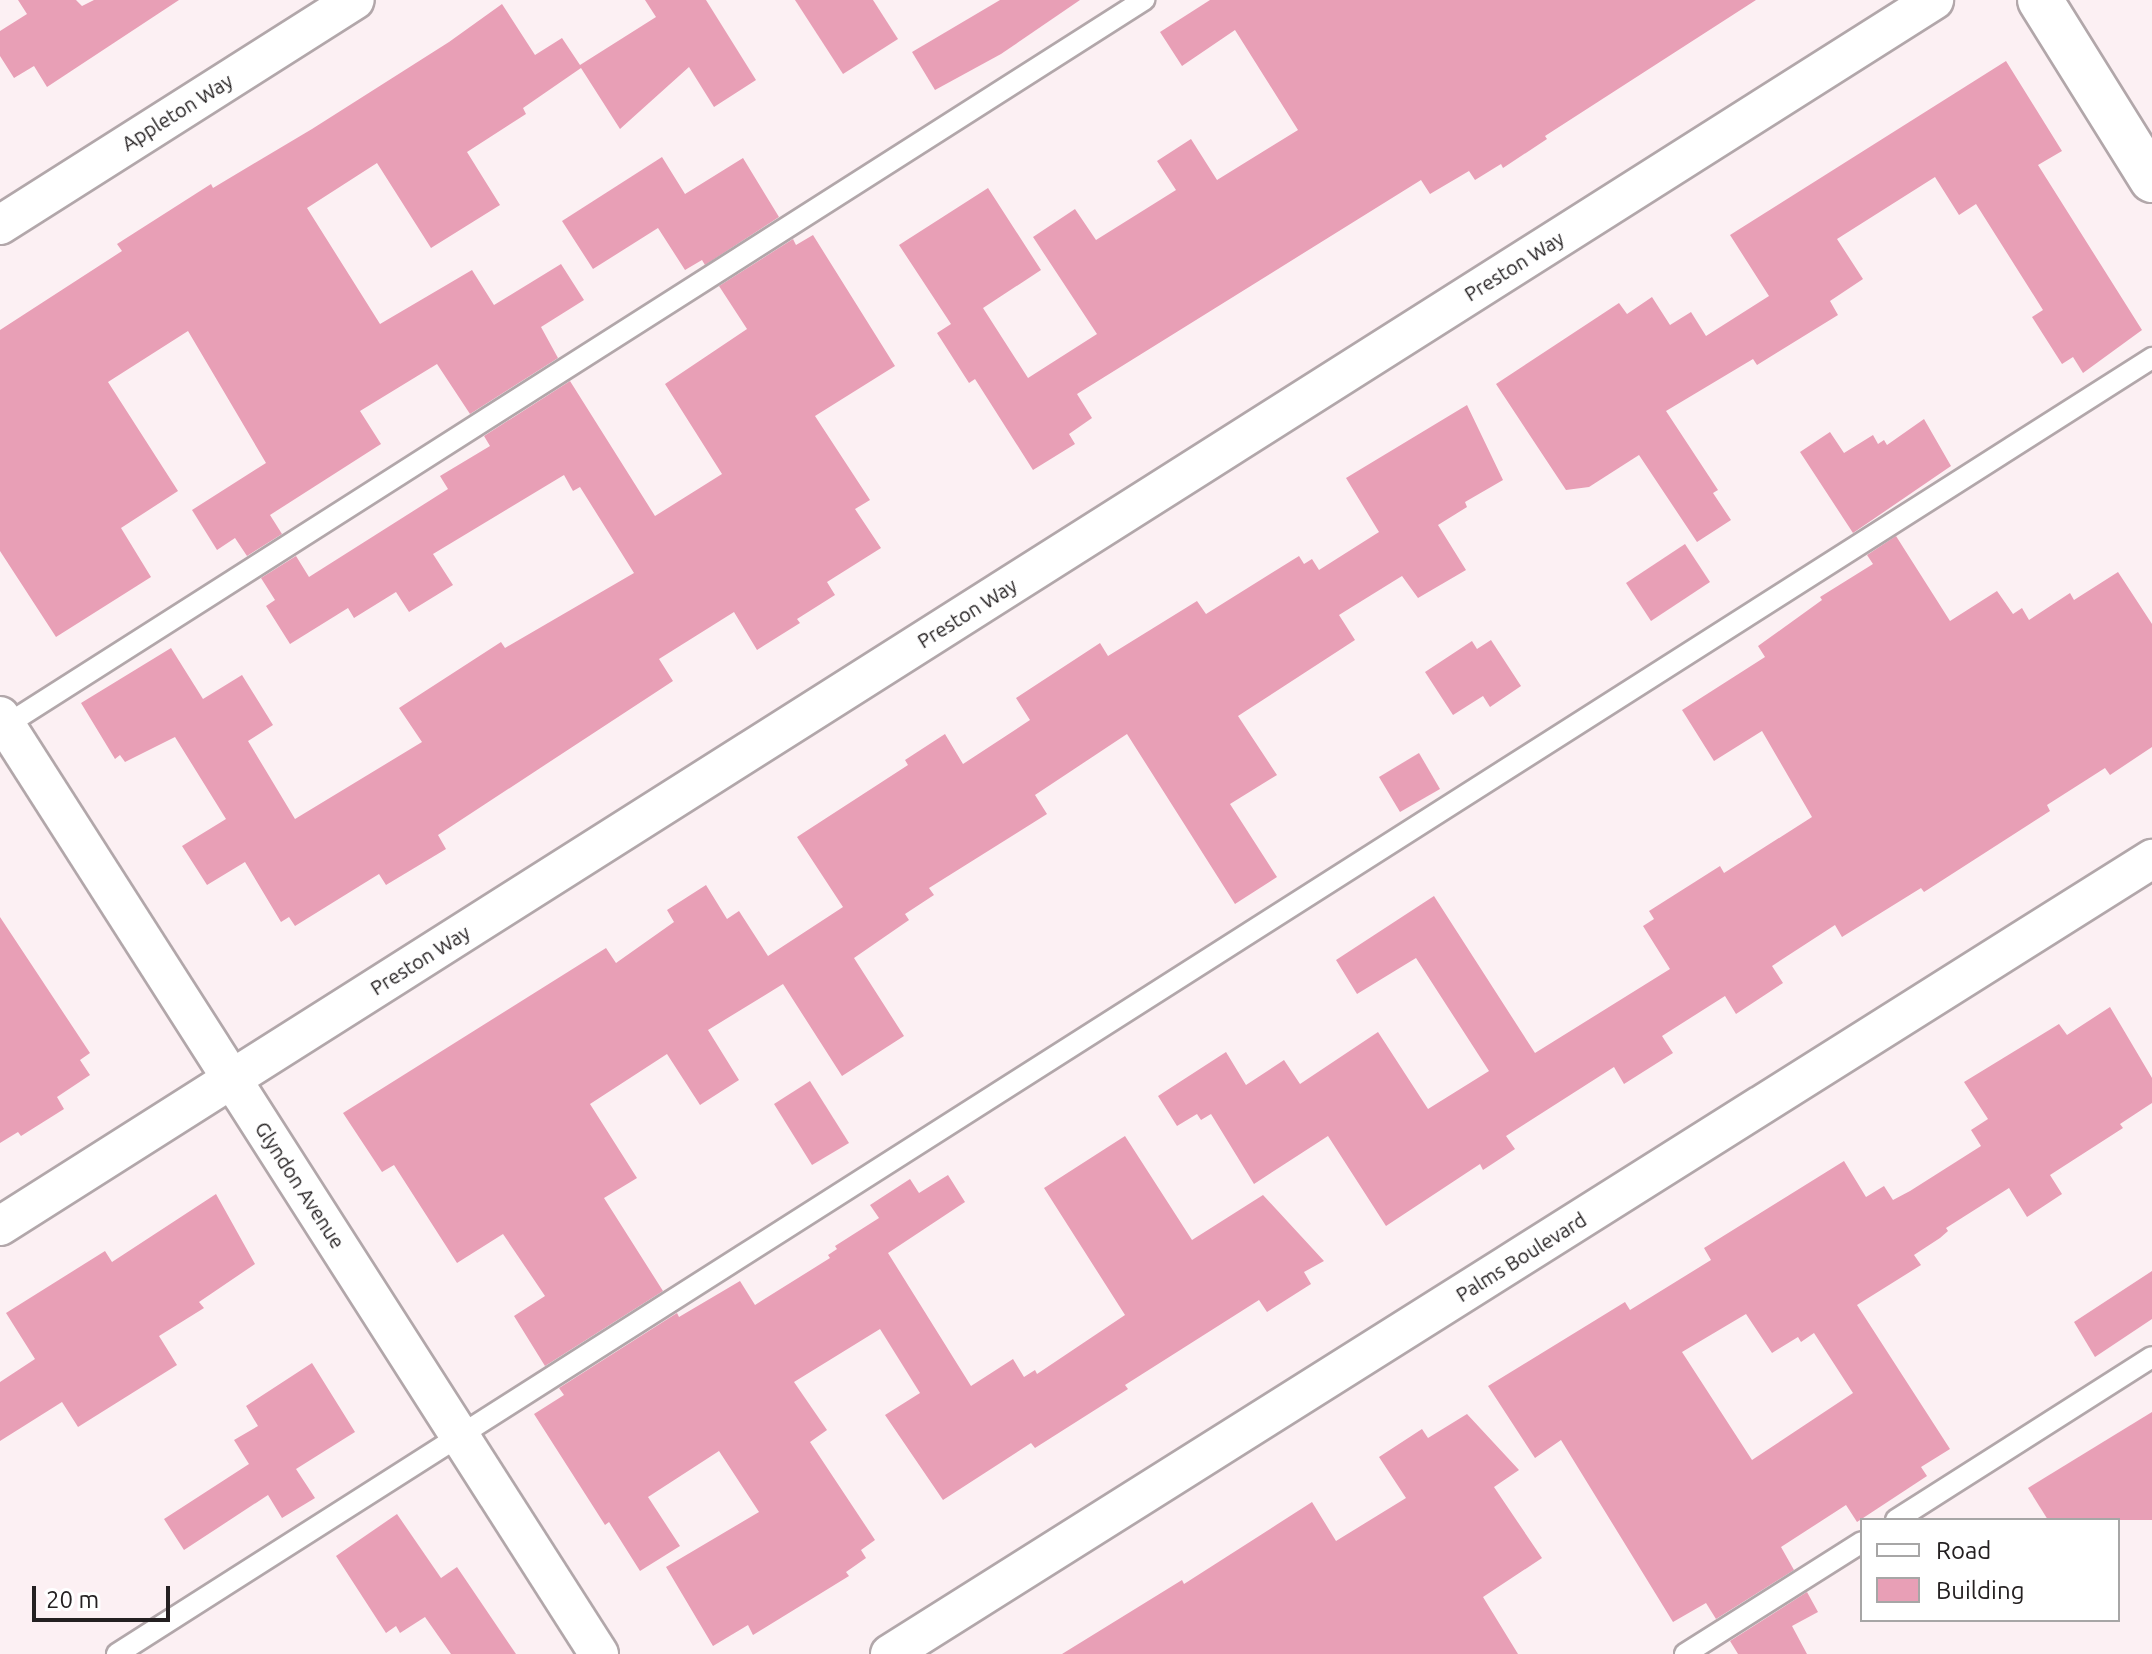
<!DOCTYPE html>
<style>
body{margin:0}
#map{position:relative;width:2152px;height:1654px;overflow:hidden;background:#fcf0f3;font-family:Ubuntu,sans-serif}
div>[style]{position:absolute}
[style*='--x']{left:calc(var(--x)*1px);top:calc(var(--y)*1px);width:calc(var(--w)*1px);rotate:calc(var(--a)*1deg)}
.building>*{inset:0;background:#e89fb6}
.roads{filter:drop-shadow(2px 0 #b2a7aa) drop-shadow(-2px 0 #b2a7aa) drop-shadow(0 2px #b2a7aa) drop-shadow(0 -2px #b2a7aa)}
.service>*{height:20px;margin:-10px;padding:0 10px;transform-origin:10px;border-radius:10px;background:#fff}
.minor>*{height:38px;margin:-19px;padding:0 19px;transform-origin:19px;border-radius:19px;background:#fff}
.tertiary>*{height:44px;margin:-22px;padding:0 22px;transform-origin:22px;border-radius:22px;background:#fff}
span{translate:-50% -50%;white-space:nowrap;text-align:center;line-height:1.15;-webkit-text-stroke:6px #fff;paint-order:stroke}
.street-label{font-size:20px;color:#242021}
.legend{position:absolute;left:1860px;top:1518px;width:260px;height:104px;box-sizing:border-box;background:#fff;border:2px solid #a7a6a6;margin:0;padding:10px 14px;list-style:none;font-size:24px;color:#242021}
.legend li{display:flex;align-items:center;gap:16px;height:40px}
.legend b{width:40px;border:2px solid #a7a6a6}
.scale{position:absolute;left:32px;top:1586px;width:138px;height:36px;box-sizing:border-box;border:4px solid #242021;border-top:0;padding-left:10px;font-size:24px;line-height:28px;white-space:nowrap;color:#242021;-webkit-text-stroke:6px #fff;paint-order:stroke}
</style>
<div id="map">
<div class="building">
<i style="clip-path:polygon(18px 0,76px 0,82px 6px,94px 0,179px 0,47px 87px,34px 66px,14px 78px,0 56px,0 31px,27px 14px)"></i>
<i style="clip-path:polygon(645px 0,706px 0,756px 80px,714px 107px,689px 67px,620px 129px,581px 68px,523px 108px,526px 114px,467px 152px,500px 205px,431px 248px,377px 163px,307px 208px,380px 324px,472px 270px,494px 305px,561px 264px,584px 300px,541px 327px,558px 358px,470px 414px,437px 364px,360px 411px,381px 444px,270px 515px,282px 534px,247px 556px,235px 538px,217px 550px,192px 510px,266px 463px,188px 331px,108px 382px,178px 491px,121px 528px,151px 577px,56px 637px,0 551px,0 330px,122px 251px,117px 244px,211px 184px,213px 188px,312px 129px,449px 42px,502px 4px,535px 55px,562px 38px,580px 65px,656px 17px)"></i>
<i style="clip-path:polygon(795px 0,873px 0,898px 39px,843px 74px)"></i>
<i style="clip-path:polygon(1000px 0,1080px 0,1001px 54px,935px 90px,912px 52px)"></i>
<i style="clip-path:polygon(1210px 0,1756px 0,1545px 136px,1547px 139px,1503px 168px,1501px 164px,1475px 180px,1469px 171px,1430px 194px,1421px 180px,1077px 394px,1092px 418px,1069px 434px,1075px 444px,1033px 470px,975px 379px,969px 383px,937px 333px,951px 324px,899px 245px,988px 188px,1041px 270px,983px 308px,1028px 378px,1097px 334px,1033px 237px,1075px 209px,1096px 240px,1176px 190px,1157px 161px,1191px 139px,1217px 180px,1298px 130px,1235px 30px,1182px 66px,1160px 32px)"></i>
<i style="clip-path:polygon(2006px 61px,2062px 151px,2038px 165px,2142px 330px,2083px 373px,2073px 357px,2062px 364px,2032px 317px,2043px 310px,1976px 204px,1959px 215px,1935px 177px,1837px 239px,1863px 279px,1830px 301px,1838px 315px,1757px 365px,1753px 359px,1666px 411px,1718px 490px,1713px 493px,1731px 520px,1697px 542px,1639px 455px,1589px 487px,1566px 490px,1496px 384px,1619px 303px,1627px 314px,1652px 297px,1670px 325px,1691px 312px,1706px 336px,1769px 296px,1730px 235px)"></i>
<i style="clip-path:polygon(662px 157px,685px 194px,743px 158px,779px 217px,705px 265px,702px 260px,685px 270px,658px 228px,593px 269px,562px 221px)"></i>
<i style="clip-path:polygon(813px 235px,895px 366px,815px 416px,870px 500px,855px 509px,881px 548px,827px 582px,835px 595px,797px 619px,800px 623px,757px 650px,734px 612px,659px 659px,673px 681px,438px 835px,446px 849px,386px 885px,379px 874px,295px 926px,289px 917px,281px 922px,245px 862px,207px 885px,182px 846px,226px 819px,175px 737px,125px 762px,120px 755px,115px 759px,81px 703px,171px 648px,203px 699px,242px 675px,273px 725px,248px 741px,295px 819px,422px 742px,399px 708px,501px 642px,505px 648px,634px 573px,580px 487px,573px 491px,564px 475px,433px 554px,453px 585px,409px 612px,396px 592px,354px 618px,348px 608px,290px 644px,266px 606px,275px 600px,261px 578px,296px 556px,309px 577px,448px 489px,440px 476px,490px 446px,484px 436px,570px 381px,655px 516px,722px 474px,665px 384px,747px 329px,719px 286px,793px 239px,796px 245px)"></i>
<i style="clip-path:polygon(1467px 405px,1503px 480px,1465px 502px,1467px 507px,1438px 525px,1466px 570px,1418px 598px,1402px 576px,1339px 615px,1355px 640px,1238px 716px,1277px 775px,1230px 804px,1277px 877px,1235px 904px,1127px 734px,1035px 795px,1047px 814px,929px 888px,934px 895px,905px 914px,909px 920px,854px 958px,904px 1036px,842px 1076px,783px 984px,708px 1030px,739px 1080px,700px 1105px,667px 1054px,590px 1104px,637px 1178px,604px 1198px,663px 1291px,545px 1366px,514px 1316px,545px 1296px,503px 1234px,457px 1263px,394px 1165px,382px 1172px,343px 1113px,606px 948px,616px 963px,674px 922px,667px 910px,706px 885px,727px 919px,739px 911px,768px 956px,843px 907px,797px 837px,908px 765px,905px 760px,945px 734px,963px 764px,1030px 720px,1016px 698px,1100px 643px,1108px 656px,1197px 601px,1206px 614px,1299px 556px,1304px 564px,1312px 559px,1319px 570px,1379px 532px,1346px 478px)"></i>
<i style="clip-path:polygon(1924px 419px,1951px 466px,1853px 533px,1800px 452px,1830px 432px,1844px 453px,1873px 435px,1878px 444px,1884px 440px,1887px 445px)"></i>
<i style="clip-path:polygon(1896px 536px,1950px 621px,1997px 591px,2013px 614px,2022px 608px,2029px 620px,2070px 593px,2074px 600px,2118px 572px,2152px 624px,2152px 747px,2110px 775px,2105px 768px,2047px 805px,2050px 811px,1924px 892px,1921px 888px,1842px 937px,1835px 925px,1772px 966px,1783px 983px,1736px 1014px,1725px 996px,1662px 1036px,1673px 1053px,1624px 1084px,1614px 1067px,1506px 1136px,1515px 1149px,1483px 1170px,1480px 1164px,1386px 1226px,1328px 1136px,1254px 1184px,1211px 1114px,1201px 1120px,1197px 1114px,1177px 1126px,1158px 1096px,1226px 1052px,1246px 1085px,1284px 1060px,1300px 1084px,1378px 1032px,1428px 1109px,1489px 1071px,1416px 958px,1357px 994px,1336px 960px,1434px 896px,1535px 1053px,1670px 969px,1643px 926px,1654px 919px,1649px 911px,1720px 866px,1724px 873px,1812px 817px,1762px 731px,1714px 761px,1682px 710px,1765px 657px,1758px 646px,1822px 600px,1820px 597px,1873px 564px,1867px 555px)"></i>
<i style="clip-path:polygon(1685px 544px,1710px 582px,1651px 621px,1626px 583px)"></i>
<i style="clip-path:polygon(1491px 640px,1521px 686px,1490px 707px,1483px 696px,1453px 715px,1425px 672px,1472px 641px,1477px 649px)"></i>
<i style="clip-path:polygon(1419px 753px,1440px 789px,1400px 812px,1379px 777px)"></i>
<i style="clip-path:polygon(0 917px,90px 1053px,80px 1060px,90px 1075px,57px 1097px,64px 1109px,21px 1136px,18px 1132px,0 1143px)"></i>
<i style="clip-path:polygon(evenodd,2110px 1007px,2152px 1078px,2152px 1103px,2120px 1124px,2123px 1128px,2050px 1175px,2062px 1194px,2027px 1217px,2009px 1188px,1946px 1228px,1948px 1231px,1940px 1238px,1914px 1255px,1921px 1265px,1857px 1305px,1950px 1449px,1921px 1467px,1927px 1476px,1857px 1522px,1846px 1505px,1781px 1547px,1794px 1570px,1716px 1619px,1706px 1603px,1673px 1622px,1561px 1440px,1535px 1458px,1488px 1386px,1625px 1302px,1630px 1310px,1711px 1260px,1704px 1248px,1844px 1161px,1866px 1197px,1884px 1186px,1893px 1200px,1910px 1191px,1981px 1146px,1971px 1130px,1988px 1119px,1964px 1082px,2059px 1024px,2067px 1035px,2110px 1007px,1746px 1314px,1772px 1353px,1798px 1337px,1801px 1342px,1814px 1333px,1853px 1393px,1752px 1460px,1682px 1352px,1746px 1314px)"></i>
<i style="clip-path:polygon(810px 1081px,849px 1143px,812px 1165px,774px 1104px)"></i>
<i style="clip-path:polygon(1125px 1136px,1192px 1240px,1263px 1195px,1324px 1261px,1304px 1272px,1311px 1284px,1267px 1312px,1259px 1300px,1125px 1385px,1128px 1389px,1035px 1448px,1031px 1443px,943px 1500px,885px 1415px,920px 1393px,880px 1329px,794px 1382px,827px 1430px,810px 1442px,875px 1540px,861px 1550px,866px 1558px,846px 1572px,849px 1576px,753px 1635px,748px 1625px,713px 1646px,666px 1567px,759px 1512px,719px 1451px,648px 1497px,680px 1546px,640px 1571px,609px 1522px,605px 1525px,534px 1414px,564px 1395px,559px 1388px,677px 1313px,679px 1317px,740px 1281px,755px 1305px,830px 1258px,828px 1255px,837px 1249px,835px 1246px,879px 1218px,870px 1205px,910px 1179px,919px 1193px,948px 1175px,965px 1202px,888px 1253px,971px 1386px,1013px 1359px,1024px 1377px,1035px 1370px,1037px 1374px,1125px 1315px,1044px 1188px)"></i>
<i style="clip-path:polygon(216px 1194px,255px 1264px,199px 1302px,204px 1308px,159px 1336px,177px 1365px,78px 1427px,62px 1402px,0 1441px,0 1382px,35px 1359px,6px 1313px,105px 1251px,112px 1262px)"></i>
<i style="clip-path:polygon(2152px 1271px,2152px 1319px,2095px 1357px,2074px 1322px)"></i>
<i style="clip-path:polygon(312px 1363px,355px 1432px,296px 1469px,315px 1498px,282px 1518px,268px 1495px,184px 1550px,164px 1519px,249px 1464px,234px 1440px,258px 1426px,246px 1406px)"></i>
<i style="clip-path:polygon(2152px 1412px,2152px 1520px,2048px 1520px,2028px 1488px)"></i>
<i style="clip-path:polygon(1467px 1414px,1519px 1470px,1494px 1487px,1542px 1558px,1483px 1597px,1518px 1654px,1062px 1654px,1182px 1580px,1184px 1584px,1312px 1502px,1336px 1541px,1406px 1498px,1379px 1457px,1422px 1429px,1428px 1438px)"></i>
<i style="clip-path:polygon(397px 1514px,441px 1578px,457px 1567px,516px 1654px,451px 1654px,425px 1617px,400px 1633px,396px 1626px,386px 1633px,336px 1556px)"></i>
<i style="clip-path:polygon(1807px 1592px,1818px 1612px,1792px 1626px,1807px 1654px,1738px 1654px,1730px 1641px)"></i>
</div>
<div class="roads">
<div class="service">
<i style="--x:0;--y:729;--w:1357;--a:-32.51"></i>
<i style="--x:1896;--y:1520;--w:303;--a:-32.5"></i>
<i style="--x:117;--y:1654;--w:2413;--a:-32.49"></i>
<i style="--x:1685;--y:1654;--w:209;--a:-32.3"></i>
</div>
<div class="minor">
<i style="--x:0;--y:225;--w:420;--a:-32.4"></i>
<i style="--x:0;--y:716;--w:1113;--a:57.44"></i>
<i style="--x:0;--y:1226;--w:2290;--a:-32.37"></i>
<i style="--x:890;--y:1654;--w:1492;--a:-32.21"></i>
</div>
<div class="tertiary">
<i style="--x:2040;--y:0;--w:212;--a:58.1"></i>
</div>
</div>
<div class="street-label">
<span style="left:177px;top:112px;rotate:-32deg">Appleton Way</span>
<span style="left:1514px;top:266px;rotate:-32deg">Preston Way</span>
<span style="left:967px;top:613px;rotate:-32deg">Preston Way</span>
<span style="left:420px;top:960px;rotate:-32deg">Preston Way</span>
<span style="left:300px;top:1185px;rotate:57deg">Glyndon Avenue</span>
<span style="left:1521px;top:1257px;rotate:-32deg">Palms Boulevard</span>
</div>
<ul class="legend">
<li><b style="height:10px;background:#fff"></b>Road</li>
<li><b style="height:22px;background:#e89fb6"></b>Building</li>
</ul>
<div class="scale">20 m</div>
</div>
